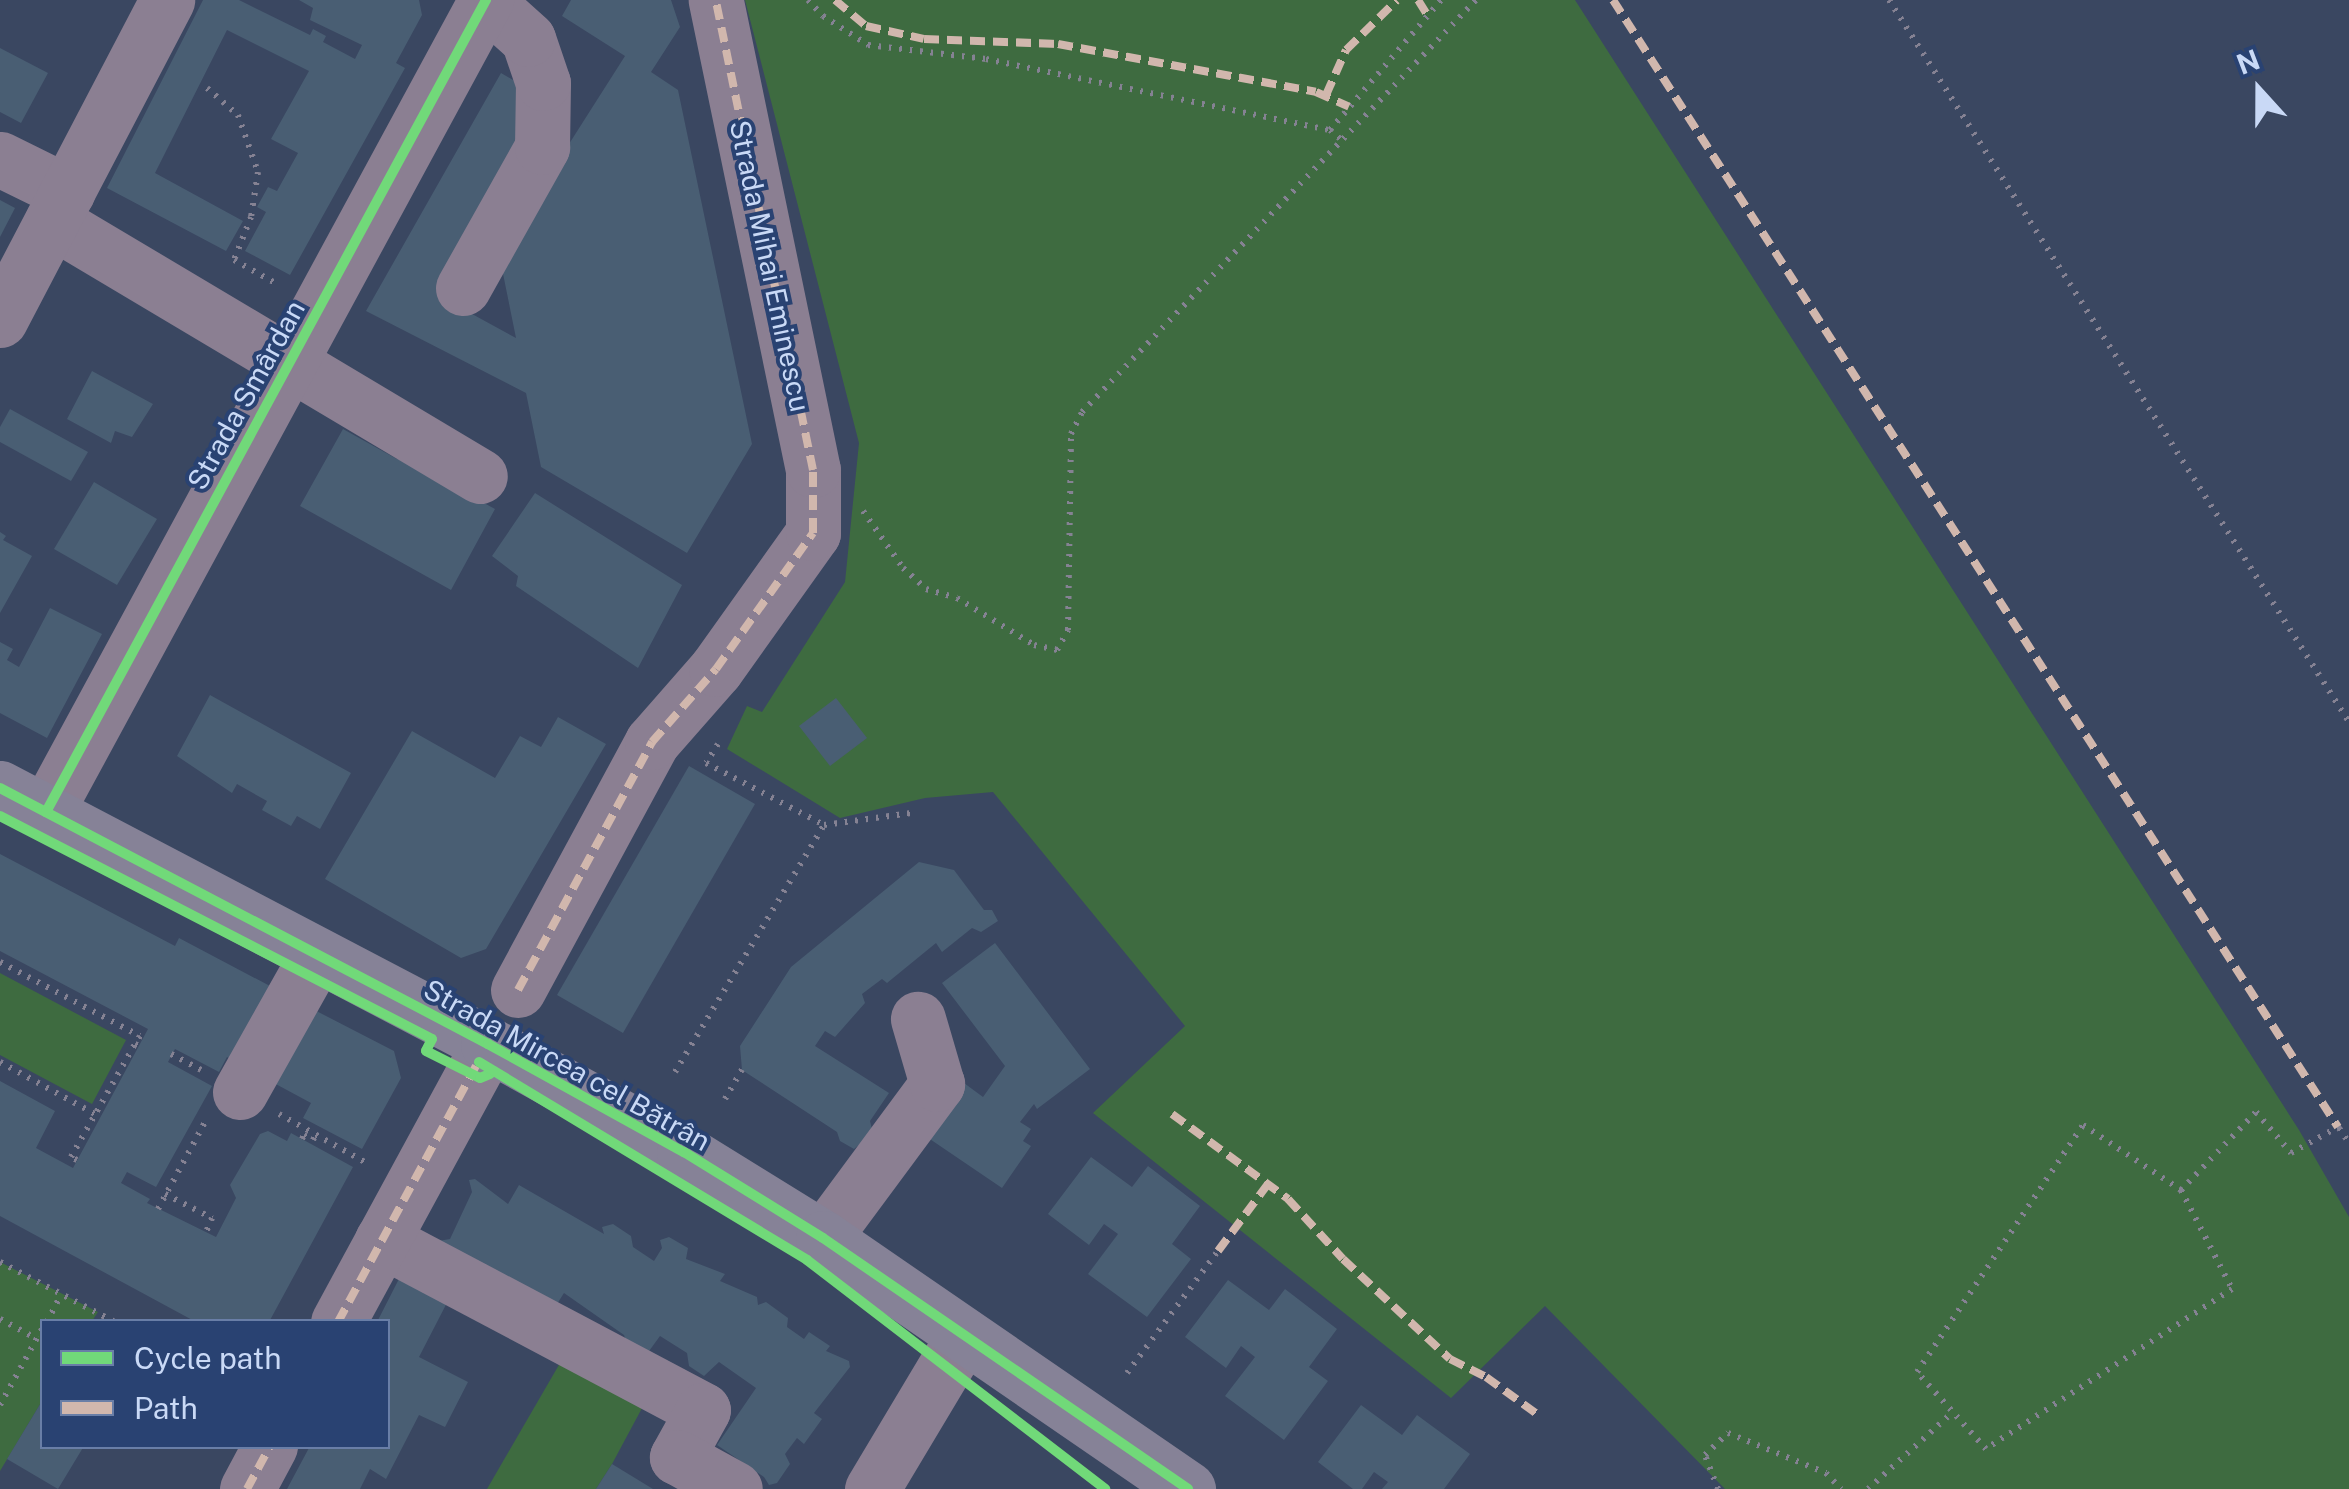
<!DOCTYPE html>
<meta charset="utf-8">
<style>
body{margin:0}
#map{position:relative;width:2349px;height:1489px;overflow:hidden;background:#3a4761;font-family:"Public Sans",sans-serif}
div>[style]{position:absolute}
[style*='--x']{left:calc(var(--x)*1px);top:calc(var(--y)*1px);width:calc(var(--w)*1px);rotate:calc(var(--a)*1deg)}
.green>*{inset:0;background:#3e6b40}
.building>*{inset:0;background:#495e73}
.path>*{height:6px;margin-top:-3px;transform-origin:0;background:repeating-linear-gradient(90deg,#858293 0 2.5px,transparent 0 10.5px)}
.minor>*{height:55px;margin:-27.5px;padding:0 27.5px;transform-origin:27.5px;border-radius:27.5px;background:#8b7f92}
.major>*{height:55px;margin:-27.5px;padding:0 27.5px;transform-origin:27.5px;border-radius:27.5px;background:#868297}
.quiet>*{height:8px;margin-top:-4px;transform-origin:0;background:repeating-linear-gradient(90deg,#d1b7ad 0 15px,transparent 0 23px)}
.cycleway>*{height:10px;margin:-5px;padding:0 5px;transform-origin:5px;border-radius:5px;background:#71d979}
span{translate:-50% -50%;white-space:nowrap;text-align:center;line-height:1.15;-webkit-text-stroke:8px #294272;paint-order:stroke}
.street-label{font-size:28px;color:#c9d9f6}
.legend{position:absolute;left:40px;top:1319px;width:350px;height:130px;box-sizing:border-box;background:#294272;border:2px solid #697ea7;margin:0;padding:12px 18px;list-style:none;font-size:30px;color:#c9d9f6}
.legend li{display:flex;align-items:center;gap:20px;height:50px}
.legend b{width:50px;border:2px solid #697ea7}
.north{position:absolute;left:2209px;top:40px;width:100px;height:100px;-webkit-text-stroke:8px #294272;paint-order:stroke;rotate:339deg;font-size:28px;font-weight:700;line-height:40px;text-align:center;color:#c9d9f6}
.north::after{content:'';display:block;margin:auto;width:35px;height:45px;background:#c9d9f6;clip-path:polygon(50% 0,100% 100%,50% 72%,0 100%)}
</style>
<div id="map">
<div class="green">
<i style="clip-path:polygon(745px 0,1575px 0,2299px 1130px,2349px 1217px,2349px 1489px,1725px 1489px,1545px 1306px,1451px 1398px,1093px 1113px,1185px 1026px,993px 792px,925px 798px,840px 818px,727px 749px,747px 706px,762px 712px,845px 582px,859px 443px)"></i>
<i style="clip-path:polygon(0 973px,126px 1040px,92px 1104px,0 1055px)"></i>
<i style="clip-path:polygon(0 1262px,98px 1312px,92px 1321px,42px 1322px,42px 1401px,0 1471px)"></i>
<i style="clip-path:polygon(567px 1351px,648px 1397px,612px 1464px,596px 1489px,487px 1489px)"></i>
</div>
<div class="building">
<i style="clip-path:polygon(203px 0,239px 0,310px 35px,313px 29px,326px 36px,323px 42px,355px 59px,362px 45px,310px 20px,313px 8px,299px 0,419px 0,422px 15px,396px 63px,405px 68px,290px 275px,245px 251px,266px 212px,257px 207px,268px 187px,277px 191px,298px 153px,271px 139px,309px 71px,227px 30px,155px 173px,243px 221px,226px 251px,107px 188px)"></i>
<i style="clip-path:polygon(571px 0,671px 0,680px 27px,651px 72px,678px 90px,752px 444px,687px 553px,541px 467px,526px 393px,366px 311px,501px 73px,520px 84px,529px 143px,441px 297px,516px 338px,499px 254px,625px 56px,562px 16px)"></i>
<i style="clip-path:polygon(0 48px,48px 73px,21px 123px,0 112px)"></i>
<i style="clip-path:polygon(0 200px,15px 208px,0 237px)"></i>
<i style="clip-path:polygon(92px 371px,153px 404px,132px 437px,115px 431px,111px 443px,67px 419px)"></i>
<i style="clip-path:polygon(10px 409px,88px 452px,71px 481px,0 442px,0 427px)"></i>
<i style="clip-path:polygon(343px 429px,397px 459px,402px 450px,440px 479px,495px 509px,451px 590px,300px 506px)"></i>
<i style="clip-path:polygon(94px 482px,157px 519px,117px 585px,54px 549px)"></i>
<i style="clip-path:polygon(535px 493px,682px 585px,638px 668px,516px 586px,518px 576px,492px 556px)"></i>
<i style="clip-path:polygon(0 532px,6px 536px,3px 540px,32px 556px,0 613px)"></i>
<i style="clip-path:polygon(50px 608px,102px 634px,47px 738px,0 713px,0 642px,13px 649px,7px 660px,19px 667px)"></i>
<i style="clip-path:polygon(210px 695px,351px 773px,320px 829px,297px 816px,291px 826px,262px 810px,267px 801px,237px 784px,232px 793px,177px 756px)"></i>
<i style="clip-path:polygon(836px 698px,867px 738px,830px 766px,799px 726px)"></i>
<i style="clip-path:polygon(558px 717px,606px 744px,486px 949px,461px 958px,325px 879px,412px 731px,495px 778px,520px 736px,541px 747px)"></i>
<i style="clip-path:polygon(689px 766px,755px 804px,623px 1033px,557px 995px)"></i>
<i style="clip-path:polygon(0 854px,175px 946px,179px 938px,287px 995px,247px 1068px,227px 1057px,219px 1072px,175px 1049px,168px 1062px,212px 1086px,156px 1187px,127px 1172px,121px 1183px,150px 1199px,147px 1203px,216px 1237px,236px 1198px,230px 1185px,260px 1134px,268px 1131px,287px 1141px,291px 1133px,353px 1167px,269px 1322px,196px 1322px,0 1216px,0 1081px,55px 1111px,36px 1148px,73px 1168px,148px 1029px,0 951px)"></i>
<i style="clip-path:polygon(919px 862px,954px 870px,984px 910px,992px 910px,998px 921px,981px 932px,972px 928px,942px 952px,936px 943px,887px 983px,882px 979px,862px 994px,865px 1003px,835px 1037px,825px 1031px,815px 1046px,889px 1093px,870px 1121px,873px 1133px,854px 1149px,840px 1141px,837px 1132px,742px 1070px,740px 1046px,791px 967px)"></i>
<i style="clip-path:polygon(995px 943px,1090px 1069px,1037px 1109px,1034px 1104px,1020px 1122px,1031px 1129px,1023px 1141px,1031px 1146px,1002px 1188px,918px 1131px,950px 1103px,964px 1083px,983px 1097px,1005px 1066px,942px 983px)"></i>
<i style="clip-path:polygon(297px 1001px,394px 1051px,401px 1078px,362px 1149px,303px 1118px,311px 1103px,259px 1075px)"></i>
<i style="clip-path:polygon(1091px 1157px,1132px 1187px,1148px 1166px,1200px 1206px,1172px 1244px,1191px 1259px,1147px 1317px,1088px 1274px,1118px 1234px,1104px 1224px,1089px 1245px,1048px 1214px)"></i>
<i style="clip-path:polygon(475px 1179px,508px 1204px,519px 1185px,604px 1234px,602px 1227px,613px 1224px,631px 1236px,633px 1247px,654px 1261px,662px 1248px,660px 1240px,669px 1237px,688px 1248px,686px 1259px,725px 1274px,720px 1281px,757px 1297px,758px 1305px,766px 1302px,788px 1318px,787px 1327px,804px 1339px,809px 1332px,830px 1346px,826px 1351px,849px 1361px,850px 1367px,814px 1413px,822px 1419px,804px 1444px,797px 1438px,785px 1454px,790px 1464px,777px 1483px,769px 1485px,764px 1477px,717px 1445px,756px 1388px,719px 1362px,704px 1376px,689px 1366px,687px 1353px,660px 1336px,644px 1358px,628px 1347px,624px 1335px,564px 1293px,557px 1304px,438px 1241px,450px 1239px,472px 1192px,469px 1180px)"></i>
<i style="clip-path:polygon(403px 1271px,451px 1295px,419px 1357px,468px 1382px,445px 1427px,419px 1415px,386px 1479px,370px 1469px,360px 1489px,287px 1489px,310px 1446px,388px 1446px,388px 1322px,377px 1322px)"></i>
<i style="clip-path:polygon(1228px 1280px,1269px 1310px,1285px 1289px,1337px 1329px,1309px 1367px,1328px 1381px,1284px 1440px,1225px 1396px,1255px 1357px,1241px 1346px,1226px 1368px,1185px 1337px)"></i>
<i style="clip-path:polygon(42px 1401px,42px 1446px,84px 1446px,58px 1489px,7px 1459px)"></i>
<i style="clip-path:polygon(1361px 1405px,1402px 1435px,1417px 1415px,1470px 1454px,1444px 1489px,1382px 1489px,1388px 1482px,1374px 1472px,1362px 1489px,1353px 1489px,1318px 1462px)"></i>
<i style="clip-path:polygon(612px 1464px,653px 1489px,596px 1489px)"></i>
</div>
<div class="path">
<i style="--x:808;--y:0;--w:22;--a:47"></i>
<i style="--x:823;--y:16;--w:54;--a:32.8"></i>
<i style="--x:868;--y:45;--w:119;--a:6.8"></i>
<i style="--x:986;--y:59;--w:351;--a:11.7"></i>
<i style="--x:1330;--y:130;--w:18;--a:41"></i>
<i style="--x:1889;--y:0;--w:856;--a:57.5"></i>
<i style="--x:207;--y:88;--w:41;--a:41.1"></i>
<i style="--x:238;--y:115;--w:60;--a:70.7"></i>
<i style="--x:258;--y:172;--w:46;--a:98.8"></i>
<i style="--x:251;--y:217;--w:46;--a:111.6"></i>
<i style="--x:234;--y:260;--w:51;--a:29.1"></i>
<i style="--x:1330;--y:130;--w:171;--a:-49.5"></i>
<i style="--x:863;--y:511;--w:70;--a:54.9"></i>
<i style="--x:903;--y:568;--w:31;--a:42"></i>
<i style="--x:926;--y:589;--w:32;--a:16"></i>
<i style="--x:957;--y:598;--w:90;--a:31.4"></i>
<i style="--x:1034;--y:645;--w:24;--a:12"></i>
<i style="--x:1057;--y:650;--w:23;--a:-61"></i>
<i style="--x:1068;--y:630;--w:196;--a:-89.1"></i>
<i style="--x:1071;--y:434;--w:25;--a:-63"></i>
<i style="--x:1082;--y:412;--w:570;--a:-46.28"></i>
<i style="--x:718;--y:744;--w:22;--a:122"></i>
<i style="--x:706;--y:763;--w:133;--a:27.7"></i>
<i style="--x:0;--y:962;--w:158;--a:27.9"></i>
<i style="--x:140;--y:1036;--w:9;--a:122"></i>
<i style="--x:135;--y:1044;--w:4;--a:27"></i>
<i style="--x:171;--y:1054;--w:34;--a:28"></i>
<i style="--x:0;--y:1062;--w:108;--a:28.7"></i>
<i style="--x:675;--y:1072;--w:288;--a:-58.9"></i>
<i style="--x:824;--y:825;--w:88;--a:-7.9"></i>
<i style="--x:725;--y:1099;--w:34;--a:-60"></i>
<i style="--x:279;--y:1114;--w:98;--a:29.2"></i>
<i style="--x:2083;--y:1125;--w:118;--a:33.6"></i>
<i style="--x:2181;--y:1190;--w:111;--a:62.7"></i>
<i style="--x:2232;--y:1289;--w:293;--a:147"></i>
<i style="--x:1986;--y:1449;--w:103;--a:-131.9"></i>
<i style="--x:1917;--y:1372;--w:298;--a:-56.1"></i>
<i style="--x:2339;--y:1128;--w:18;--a:56"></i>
<i style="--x:302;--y:1139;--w:4;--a:-63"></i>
<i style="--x:304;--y:1135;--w:10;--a:29"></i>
<i style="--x:313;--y:1140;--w:7;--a:-63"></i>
<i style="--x:77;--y:1160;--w:7;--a:-153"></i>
<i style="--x:71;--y:1157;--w:130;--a:-60.5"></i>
<i style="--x:2181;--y:1190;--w:108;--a:-46.1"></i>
<i style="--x:2256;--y:1112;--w:54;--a:49.5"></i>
<i style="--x:2291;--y:1153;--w:54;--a:-29"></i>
<i style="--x:2338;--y:1127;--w:11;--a:0"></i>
<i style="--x:165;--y:1194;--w:53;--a:27.1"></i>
<i style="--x:212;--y:1218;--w:15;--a:113"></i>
<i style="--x:158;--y:1209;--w:99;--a:-61.6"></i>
<i style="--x:0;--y:1262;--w:130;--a:27.6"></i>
<i style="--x:0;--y:1319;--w:42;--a:28.4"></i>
<i style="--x:47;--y:1322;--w:30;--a:-63"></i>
<i style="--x:1127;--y:1373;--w:152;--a:-53.3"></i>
<i style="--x:0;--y:1405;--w:87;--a:-61.1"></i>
<i style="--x:1718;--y:1489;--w:36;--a:-111"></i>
<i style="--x:1705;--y:1455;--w:32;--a:-44"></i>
<i style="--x:1728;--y:1433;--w:106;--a:22.2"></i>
<i style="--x:1826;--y:1473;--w:22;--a:47"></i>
<i style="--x:1868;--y:1489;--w:115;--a:-42.2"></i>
</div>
<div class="minor">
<i style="--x:0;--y:159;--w:75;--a:26.2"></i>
<i style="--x:52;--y:221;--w:498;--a:30.8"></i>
<i style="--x:463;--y:288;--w:162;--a:-60.7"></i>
<i style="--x:542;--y:147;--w:64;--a:-89.1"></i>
<i style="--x:543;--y:83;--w:46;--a:-108.8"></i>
<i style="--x:528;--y:39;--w:57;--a:-137.9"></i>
<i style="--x:0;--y:320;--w:361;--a:-62.4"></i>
<i style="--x:46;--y:812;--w:924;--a:-61.55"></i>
<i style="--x:518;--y:990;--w:282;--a:-61.6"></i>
<i style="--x:652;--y:742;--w:97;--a:-48.8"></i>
<i style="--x:716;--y:669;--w:167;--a:-54.5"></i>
<i style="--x:813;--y:533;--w:63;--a:-90"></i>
<i style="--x:813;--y:470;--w:480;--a:-101.7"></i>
<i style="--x:240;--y:1092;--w:157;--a:-60.7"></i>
<i style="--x:823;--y:1238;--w:192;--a:-53.5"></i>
<i style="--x:937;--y:1084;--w:68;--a:-106.3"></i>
<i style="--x:382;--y:1240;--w:363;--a:27.9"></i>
<i style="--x:703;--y:1410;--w:54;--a:119"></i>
<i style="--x:677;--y:1457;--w:66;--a:28.9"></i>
<i style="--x:338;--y:1322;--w:296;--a:-61.5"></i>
<i style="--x:247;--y:1489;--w:49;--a:-61.9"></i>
<i style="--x:872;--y:1489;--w:179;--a:-59.1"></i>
</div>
<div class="major">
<i style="--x:0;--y:788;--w:551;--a:27.68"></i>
<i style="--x:488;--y:1044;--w:224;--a:28.9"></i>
<i style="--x:684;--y:1152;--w:163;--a:31.7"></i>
<i style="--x:823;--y:1238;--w:443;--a:34.5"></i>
</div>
<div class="quiet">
<i style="--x:835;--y:0;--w:40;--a:40"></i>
<i style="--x:866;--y:26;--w:59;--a:12.6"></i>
<i style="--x:924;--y:39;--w:134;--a:2.1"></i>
<i style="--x:1058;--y:44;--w:262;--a:10.5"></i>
<i style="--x:1316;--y:92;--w:36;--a:24"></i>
<i style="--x:1418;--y:0;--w:19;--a:58"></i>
<i style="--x:1613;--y:0;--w:1340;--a:57.25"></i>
<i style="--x:1326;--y:95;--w:49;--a:-66"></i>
<i style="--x:1346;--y:50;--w:71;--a:-44.4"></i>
<i style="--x:518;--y:990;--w:282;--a:-61.6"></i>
<i style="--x:652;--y:742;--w:97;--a:-48.8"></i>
<i style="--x:716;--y:669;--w:167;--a:-54.5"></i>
<i style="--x:813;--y:533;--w:63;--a:-90"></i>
<i style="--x:813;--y:470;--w:480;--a:-101.7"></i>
<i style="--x:1172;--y:1114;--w:144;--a:36.2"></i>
<i style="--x:1288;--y:1199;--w:81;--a:47.5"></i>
<i style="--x:1343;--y:1259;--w:146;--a:43.1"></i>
<i style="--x:1450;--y:1359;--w:40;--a:26.6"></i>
<i style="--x:1486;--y:1377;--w:63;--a:36"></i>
<i style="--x:1218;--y:1251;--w:84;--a:-53.3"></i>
<i style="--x:338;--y:1322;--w:291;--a:-61.7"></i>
<i style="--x:247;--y:1489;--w:49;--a:-61.9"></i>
</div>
<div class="cycleway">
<i style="--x:0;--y:788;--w:551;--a:27.68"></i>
<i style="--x:488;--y:1044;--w:224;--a:28.9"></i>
<i style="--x:684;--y:1152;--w:163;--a:31.7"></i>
<i style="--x:823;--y:1238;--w:443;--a:34.5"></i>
<i style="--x:46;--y:812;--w:924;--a:-61.55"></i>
<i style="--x:0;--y:816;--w:486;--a:27.3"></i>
<i style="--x:432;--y:1039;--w:13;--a:117"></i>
<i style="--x:426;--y:1051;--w:60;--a:26.6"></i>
<i style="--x:480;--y:1078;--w:11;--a:-22"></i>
<i style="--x:479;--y:1062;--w:383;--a:31.1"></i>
<i style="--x:807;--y:1260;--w:376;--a:37.5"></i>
</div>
<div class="street-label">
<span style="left:770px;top:266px;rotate:78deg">Strada Mihai Eminescu</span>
<span style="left:246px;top:395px;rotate:-61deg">Strada Smârdan</span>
<span style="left:567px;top:1065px;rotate:29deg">Strada Mircea cel Bătrân</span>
</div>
<ul class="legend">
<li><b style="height:12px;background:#71d979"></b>Cycle path</li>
<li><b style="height:12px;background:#d1b7ad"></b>Path</li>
</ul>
<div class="north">N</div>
</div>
